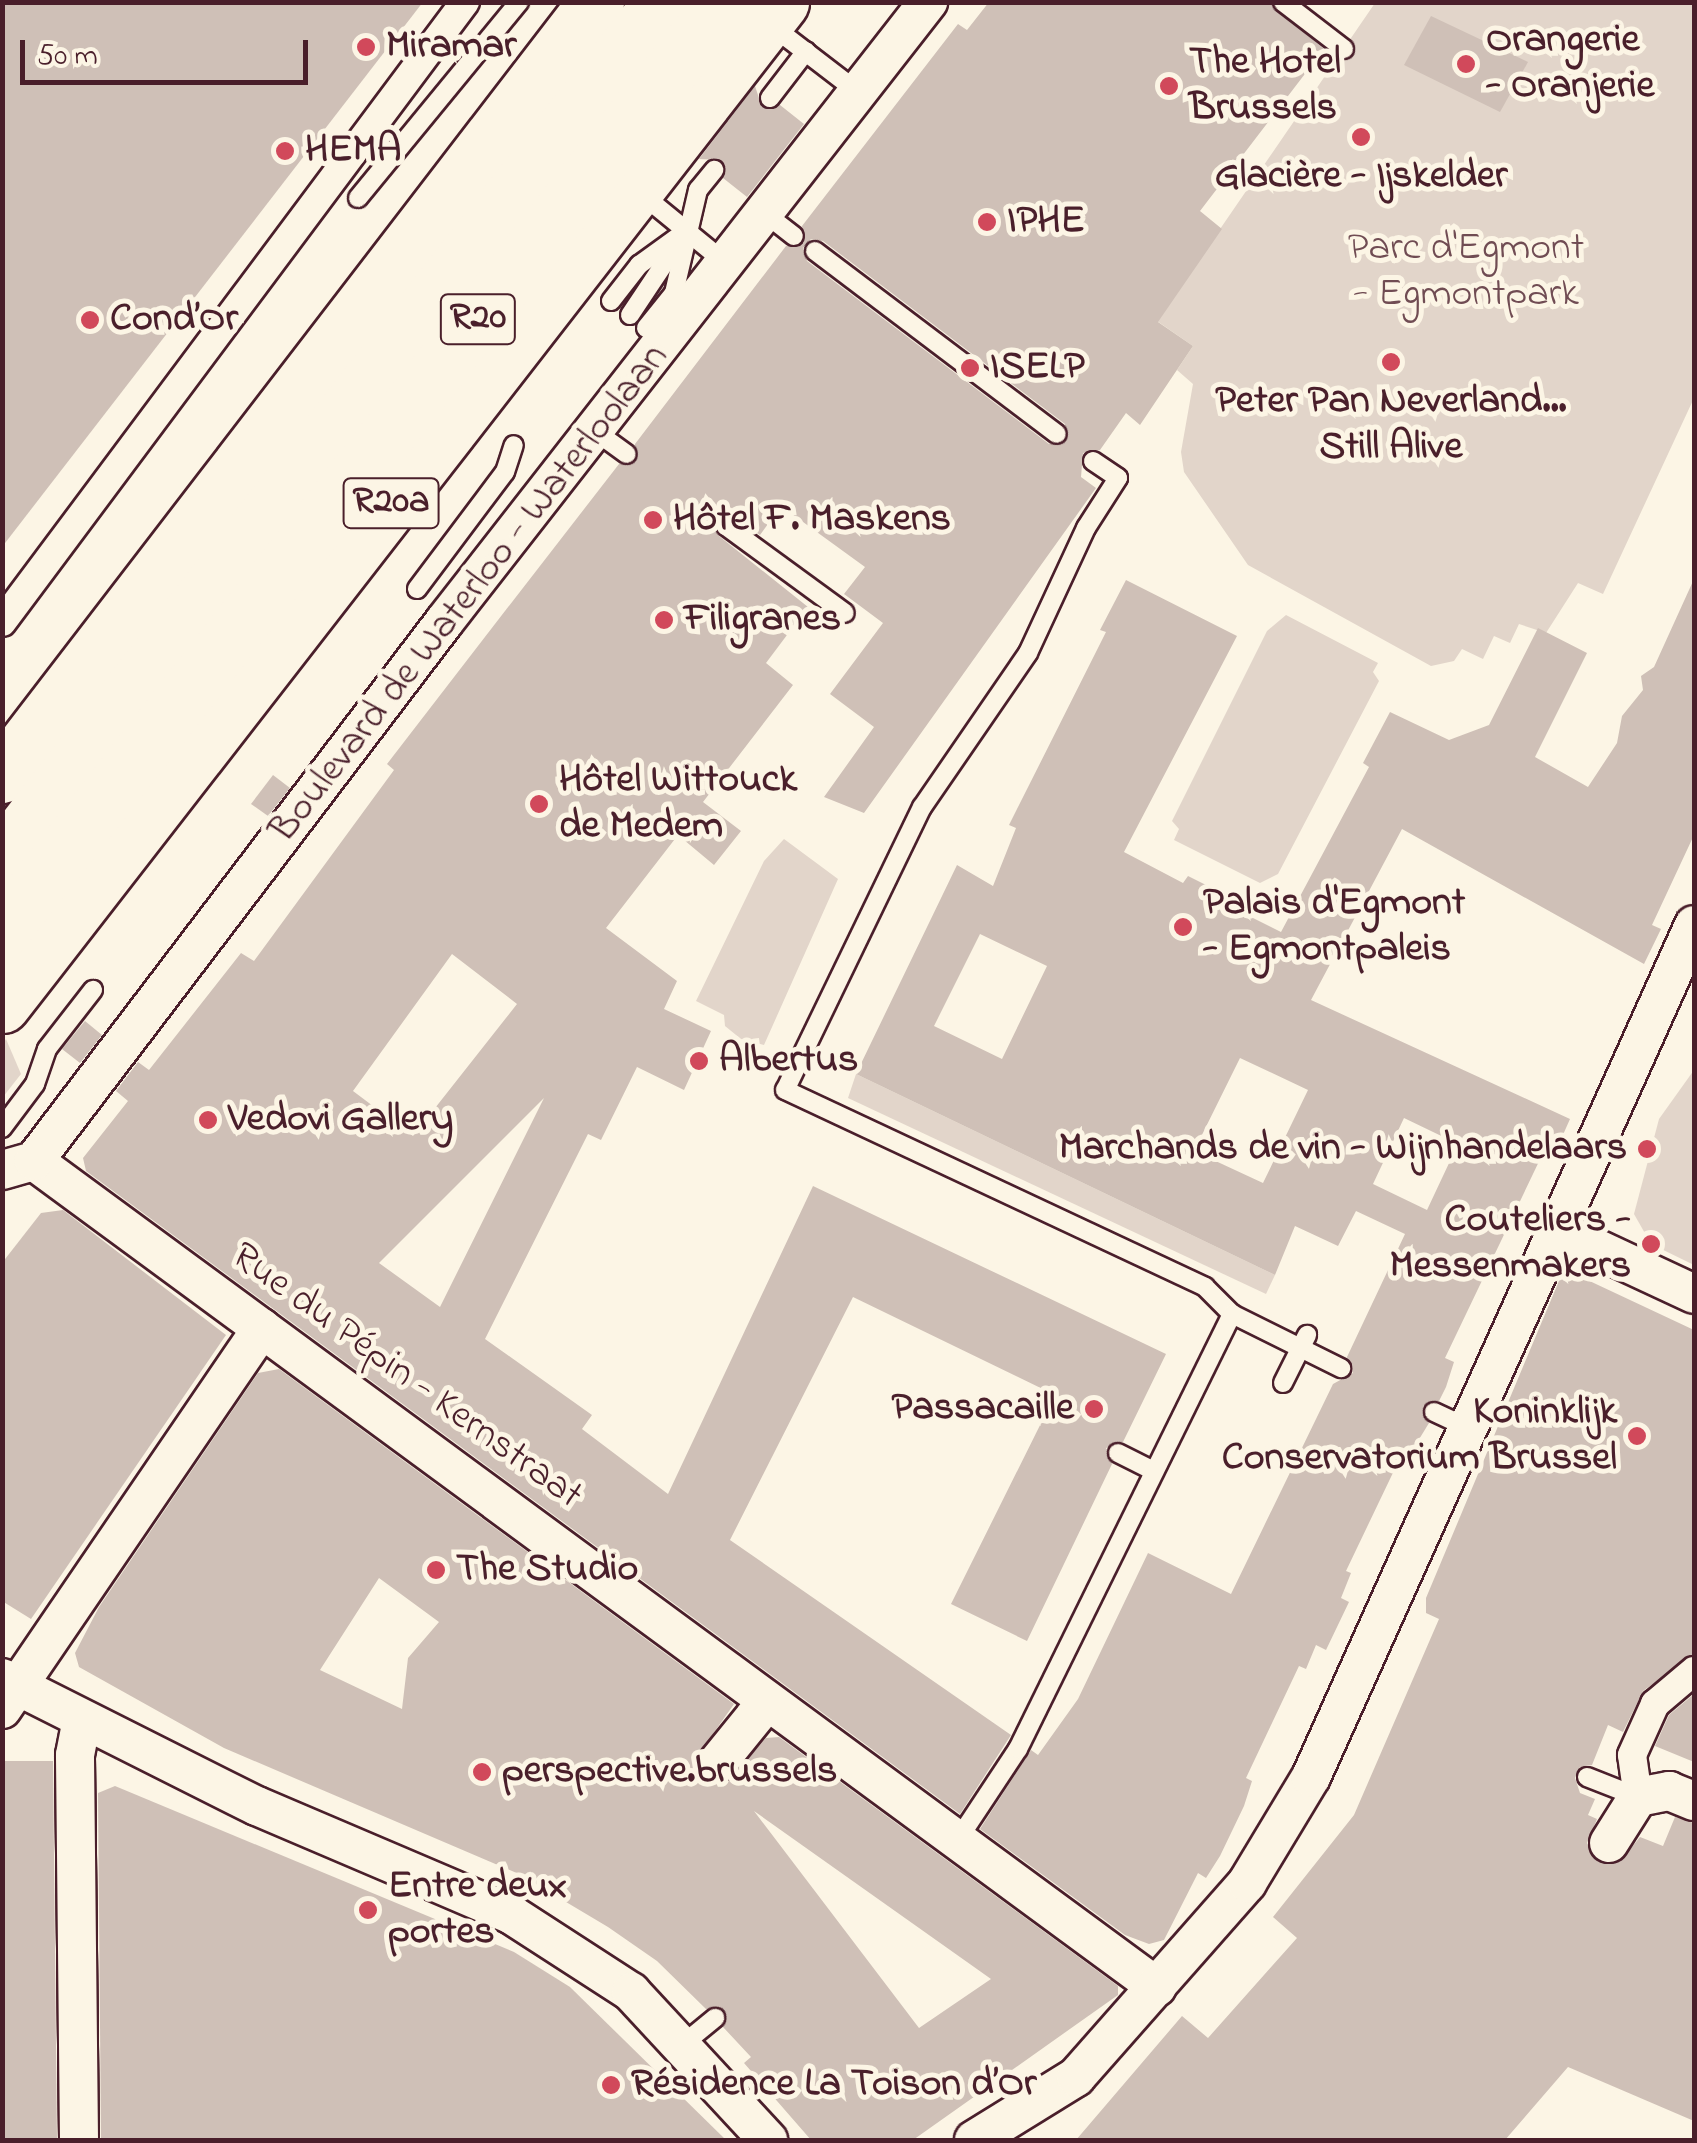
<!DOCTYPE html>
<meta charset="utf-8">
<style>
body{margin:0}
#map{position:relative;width:1697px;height:2143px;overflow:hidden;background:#fcf5e5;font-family:"Indie Flower",sans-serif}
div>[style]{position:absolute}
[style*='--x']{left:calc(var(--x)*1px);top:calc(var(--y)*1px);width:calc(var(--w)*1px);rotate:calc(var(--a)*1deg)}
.green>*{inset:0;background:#e2d5ca}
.building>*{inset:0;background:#cfc0b7}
.roads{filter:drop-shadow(2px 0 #4a1f2b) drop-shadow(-2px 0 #4a1f2b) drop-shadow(0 2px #4a1f2b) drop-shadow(0 -2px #4a1f2b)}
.service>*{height:18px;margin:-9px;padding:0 9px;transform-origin:9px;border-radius:9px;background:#fcf5e5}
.pedestrian>*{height:28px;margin:-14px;padding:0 14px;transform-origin:14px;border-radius:14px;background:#fcf5e5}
.minor>*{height:38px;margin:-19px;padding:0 19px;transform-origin:19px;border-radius:19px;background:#fcf5e5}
.primary>*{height:55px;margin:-27.5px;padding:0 27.5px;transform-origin:27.5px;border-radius:27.5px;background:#fcf5e5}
.trunk>*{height:55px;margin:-27.5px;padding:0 27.5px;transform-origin:27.5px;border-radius:27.5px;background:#fcf5e5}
.dots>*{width:28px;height:28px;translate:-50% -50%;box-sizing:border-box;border:5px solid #fcf5e5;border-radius:50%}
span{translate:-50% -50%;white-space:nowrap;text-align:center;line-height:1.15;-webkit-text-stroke:10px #fcf5e5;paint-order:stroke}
.shield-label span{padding:2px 8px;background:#fcf5e5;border:2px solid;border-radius:8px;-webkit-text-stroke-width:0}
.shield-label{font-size:38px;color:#4a1f2b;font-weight:700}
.poi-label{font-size:40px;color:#4a1f2b;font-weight:700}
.left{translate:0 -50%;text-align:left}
.right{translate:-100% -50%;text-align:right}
.park-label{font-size:40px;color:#704c53}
.street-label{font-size:40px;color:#4a1f2b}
.frame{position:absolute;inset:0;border:5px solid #4a1f2b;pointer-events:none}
.scale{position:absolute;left:20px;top:40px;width:288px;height:45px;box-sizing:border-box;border:5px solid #4a1f2b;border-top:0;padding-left:12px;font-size:30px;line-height:35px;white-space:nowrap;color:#4a1f2b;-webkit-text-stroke:8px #fcf5e5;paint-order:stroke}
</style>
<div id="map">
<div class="green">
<i style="clip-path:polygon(1375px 3px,1694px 3px,1694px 398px,1603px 594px,1578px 583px,1546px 633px,1519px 624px,1510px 643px,1494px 636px,1483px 659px,1462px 649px,1454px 661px,1431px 666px,1248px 565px,1184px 472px,1181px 452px,1193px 384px,1177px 370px,1193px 346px,1157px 321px)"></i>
<i style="clip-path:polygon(1286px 615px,1378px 663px,1373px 672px,1379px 681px,1278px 874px,1260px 883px,1174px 840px,1179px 829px,1172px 821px,1267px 631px)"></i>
<i style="clip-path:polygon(784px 839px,838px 879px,764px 1045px,741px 1039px,725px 1026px,724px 1015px,696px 1001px,764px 861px)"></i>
<i style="clip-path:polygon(6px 1039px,21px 1074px,3px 1097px,3px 1044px)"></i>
<i style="clip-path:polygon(1694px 1070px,1694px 1265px,1651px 1244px,1634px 1214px,1659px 1119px)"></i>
<i style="clip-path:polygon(856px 1074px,1275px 1275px,1266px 1294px,848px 1098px)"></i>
</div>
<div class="building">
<i style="clip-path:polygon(2px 2px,423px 2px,2px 547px)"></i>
<i style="clip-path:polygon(evenodd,989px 2px,1268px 2px,1324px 49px,1200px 211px,1222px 229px,1158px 322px,1193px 346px,1140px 425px,1126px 413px,1100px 450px,1083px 453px,1081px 477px,1096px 488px,864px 813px,824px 797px,874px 727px,830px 694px,883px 623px,844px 594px,865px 567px,781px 506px,760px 535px,728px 514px,715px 519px,719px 536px,808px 607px,766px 663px,793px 685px,703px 802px,741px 831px,714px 865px,678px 835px,606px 928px,677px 981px,664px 1009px,711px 1031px,684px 1090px,637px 1067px,601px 1140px,588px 1134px,485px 1339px,592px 1415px,582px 1429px,668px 1494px,813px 1186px,1166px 1354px,1123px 1442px,1106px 1448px,1112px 1464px,1027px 1641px,951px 1604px,1055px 1395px,853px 1297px,730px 1540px,1011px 1735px,960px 1814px,86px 1171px,83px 1158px,128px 1101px,116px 1091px,138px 1062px,149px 1070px,241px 953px,254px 961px,394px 770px,387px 764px,488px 633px,619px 464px,636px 462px,635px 444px,786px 246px,804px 243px,802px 226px,958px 24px,967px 30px,989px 2px,811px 239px,823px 241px,1065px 424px,1066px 442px,1049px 444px,807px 261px,803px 248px,811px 239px,989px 2px,452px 954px,517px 1004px,413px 1136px,353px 1091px,452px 954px,989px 2px,544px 1098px,440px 1307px,379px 1263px,544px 1098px)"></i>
<i style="clip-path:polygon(1431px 16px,1528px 62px,1500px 112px,1404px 65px)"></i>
<i style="clip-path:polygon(755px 86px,762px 107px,780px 105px,804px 124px,747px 197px,723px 178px,721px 160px,699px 159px)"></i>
<i style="clip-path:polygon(evenodd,1694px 579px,1694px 835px,1652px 925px,1661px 929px,1644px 964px,1402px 829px,1311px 1000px,1570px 1119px,1554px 1155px,1544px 1151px,1445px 1358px,1454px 1362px,1446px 1387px,1439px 1401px,1423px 1406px,1429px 1423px,1407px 1459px,1401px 1456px,1346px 1571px,1351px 1573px,1341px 1598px,1349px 1602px,1326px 1650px,1316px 1645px,1306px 1669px,1299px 1666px,1246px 1778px,1252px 1781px,1244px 1806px,1220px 1856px,1206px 1878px,1198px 1873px,1164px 1940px,1149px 1944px,1125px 1935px,980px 1829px,1031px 1750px,1038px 1755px,1078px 1699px,1148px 1553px,1231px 1594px,1333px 1384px,1353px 1373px,1347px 1357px,1405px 1234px,1356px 1211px,1338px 1246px,1295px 1226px,1275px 1275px,856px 1074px,957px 865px,993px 886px,1016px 828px,1009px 825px,1106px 632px,1100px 630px,1126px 580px,1237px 636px,1124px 852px,1183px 883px,1188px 876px,1224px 894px,1221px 902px,1281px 932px,1369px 767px,1363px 763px,1390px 712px,1449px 740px,1489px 725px,1538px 628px,1587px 653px,1535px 757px,1588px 787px,1617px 743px,1622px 716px,1643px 690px,1641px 676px,1654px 667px,1694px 579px,980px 934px,1047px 966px,1002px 1059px,934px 1026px,980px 934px,1694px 579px,1240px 1058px,1308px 1090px,1263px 1183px,1194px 1151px,1240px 1058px,1694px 579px,1404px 1118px,1458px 1144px,1427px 1210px,1373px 1184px,1404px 1118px)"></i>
<i style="clip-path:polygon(273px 775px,290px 788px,268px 816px,251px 804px)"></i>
<i style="clip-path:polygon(85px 1021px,102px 1035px,80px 1063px,62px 1049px)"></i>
<i style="clip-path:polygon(63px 1210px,226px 1335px,31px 1619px,2px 1601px,2px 1263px,41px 1213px)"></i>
<i style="clip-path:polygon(1564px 1269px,1694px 1330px,1694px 1654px,1643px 1691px,1623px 1732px,1608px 1725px,1592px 1765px,1580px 1767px,1575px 1778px,1580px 1793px,1595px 1799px,1588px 1815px,1597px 1819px,1587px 1843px,1598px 1862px,1620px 1862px,1640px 1837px,1663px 1846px,1675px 1817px,1694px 1823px,1694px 2121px,1568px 2067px,1505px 2140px,1076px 2140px,1182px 2016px,1208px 2038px,1297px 1938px,1273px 1917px,1354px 1815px,1439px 1619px,1426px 1613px,1426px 1598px)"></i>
<i style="clip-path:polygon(evenodd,279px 1369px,734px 1704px,696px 1758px,705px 1780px,727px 1783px,766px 1738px,779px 1737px,1118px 1986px,1118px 1995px,913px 2140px,811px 2140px,744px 2063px,751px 2057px,723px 2027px,724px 2009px,706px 2009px,657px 1961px,608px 1927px,519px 1874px,224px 1748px,79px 1667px,75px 1653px,99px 1607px,258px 1373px,279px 1369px,379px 1578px,439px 1622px,408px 1658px,402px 1709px,320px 1670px,379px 1578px,279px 1369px,754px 1811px,991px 1979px,919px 2028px,754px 1811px)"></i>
<i style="clip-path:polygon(1694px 1694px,1694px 1762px,1655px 1746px,1669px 1715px)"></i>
<i style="clip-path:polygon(2px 1761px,53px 1761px,57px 2140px,2px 2140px)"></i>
<i style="clip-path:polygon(115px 1786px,514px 1952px,570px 1987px,726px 2140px,101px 2140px,98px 1793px)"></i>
</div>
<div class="roads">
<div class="service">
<i style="--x:1283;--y:2;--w:77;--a:37.6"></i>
<i style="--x:772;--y:26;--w:108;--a:37.5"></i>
<i style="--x:770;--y:98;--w:59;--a:-52.5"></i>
<i style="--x:639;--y:192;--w:114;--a:39.3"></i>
<i style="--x:358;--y:198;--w:254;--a:-50.6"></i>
<i style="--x:767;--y:215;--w:34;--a:38"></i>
<i style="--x:815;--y:251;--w:303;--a:37.1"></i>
<i style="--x:611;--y:301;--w:46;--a:-52.1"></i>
<i style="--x:639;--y:265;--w:58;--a:-35.9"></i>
<i style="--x:630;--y:315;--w:90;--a:-56.3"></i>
<i style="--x:646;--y:328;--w:45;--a:-51.3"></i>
<i style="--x:674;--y:293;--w:106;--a:-76.9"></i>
<i style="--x:698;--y:190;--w:26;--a:-51"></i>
<i style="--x:595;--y:431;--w:39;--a:36"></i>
<i style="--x:1093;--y:461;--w:30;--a:34"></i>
<i style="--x:1118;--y:478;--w:59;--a:122.6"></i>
<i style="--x:1086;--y:528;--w:138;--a:114.9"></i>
<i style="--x:1028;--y:653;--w:187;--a:124.5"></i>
<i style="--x:922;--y:807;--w:314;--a:115.8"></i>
<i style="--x:785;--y:1090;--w:464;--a:25.1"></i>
<i style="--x:1205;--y:1287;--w:38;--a:45"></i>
<i style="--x:1232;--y:1314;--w:122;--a:26.4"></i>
<i style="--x:726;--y:526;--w:147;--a:36.2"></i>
<i style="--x:417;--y:589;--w:146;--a:-53.1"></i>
<i style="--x:505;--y:472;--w:28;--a:-72"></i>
<i style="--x:2;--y:1128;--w:55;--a:-53.1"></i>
<i style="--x:35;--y:1084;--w:37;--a:-71"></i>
<i style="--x:47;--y:1049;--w:75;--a:-52.1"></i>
<i style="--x:1283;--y:1383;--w:54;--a:-63.4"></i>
<i style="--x:1434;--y:1412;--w:38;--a:25"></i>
<i style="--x:1118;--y:1453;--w:40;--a:26.6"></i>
<i style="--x:1587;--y:1777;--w:55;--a:21.4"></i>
<i style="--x:957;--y:1841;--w:110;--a:-56.5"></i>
<i style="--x:1018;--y:1749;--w:485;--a:-63.8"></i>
<i style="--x:682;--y:2045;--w:43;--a:-39.3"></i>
</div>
<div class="pedestrian">
<i style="--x:2;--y:622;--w:774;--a:-53.25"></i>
<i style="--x:1638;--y:1797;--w:42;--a:-98.1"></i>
<i style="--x:1632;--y:1755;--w:56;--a:-65.7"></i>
<i style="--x:1655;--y:1704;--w:51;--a:-40.2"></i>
</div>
<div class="minor">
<i style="--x:34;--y:1161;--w:1394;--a:36.34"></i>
<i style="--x:2;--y:1170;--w:33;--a:-16"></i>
<i style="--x:34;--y:1161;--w:677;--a:-52.74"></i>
<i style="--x:444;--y:622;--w:787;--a:-52.02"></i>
<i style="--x:1557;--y:1230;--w:151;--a:25"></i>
<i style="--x:2;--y:1678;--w:285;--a:26.7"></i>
<i style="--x:257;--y:1806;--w:277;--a:23.1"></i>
<i style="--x:512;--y:1915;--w:142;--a:32.9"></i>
<i style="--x:631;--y:1992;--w:202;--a:47.2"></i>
<i style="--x:2;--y:1709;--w:461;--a:-55.7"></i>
<i style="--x:718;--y:1762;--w:75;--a:-51"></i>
<i style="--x:1609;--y:1843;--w:54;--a:-57.8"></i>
<i style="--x:1638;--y:1797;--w:32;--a:-11"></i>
<i style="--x:1669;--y:1791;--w:27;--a:22"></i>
<i style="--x:79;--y:2140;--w:385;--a:-90.6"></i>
<i style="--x:75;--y:1755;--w:36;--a:-79"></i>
<i style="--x:974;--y:2140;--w:120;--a:-31.7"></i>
<i style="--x:1076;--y:2077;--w:259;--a:-48.6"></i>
<i style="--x:1247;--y:1883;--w:124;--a:-58.9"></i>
<i style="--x:1311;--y:1777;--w:934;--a:-65.79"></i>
</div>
<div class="primary">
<i style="--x:2;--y:775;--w:975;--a:-52.46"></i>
<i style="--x:2;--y:1005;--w:1270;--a:-52.16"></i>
</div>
<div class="trunk">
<i style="--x:2;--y:858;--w:1080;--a:-52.41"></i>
<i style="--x:2;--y:931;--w:1176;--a:-52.18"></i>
</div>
</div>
<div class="dots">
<i style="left:366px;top:47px;background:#d1495b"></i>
<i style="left:1466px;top:64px;background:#d1495b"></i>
<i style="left:1169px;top:86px;background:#d1495b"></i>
<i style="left:1361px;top:137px;background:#d1495b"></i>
<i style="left:285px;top:151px;background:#d1495b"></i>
<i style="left:987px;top:222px;background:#d1495b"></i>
<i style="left:90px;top:320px;background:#d1495b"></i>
<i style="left:1391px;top:362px;background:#d1495b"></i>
<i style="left:970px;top:368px;background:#d1495b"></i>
<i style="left:653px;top:520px;background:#d1495b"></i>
<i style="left:664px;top:620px;background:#d1495b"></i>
<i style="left:539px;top:804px;background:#d1495b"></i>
<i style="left:1183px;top:927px;background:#d1495b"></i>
<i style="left:699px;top:1061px;background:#d1495b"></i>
<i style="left:208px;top:1120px;background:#d1495b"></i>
<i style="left:1647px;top:1149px;background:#d1495b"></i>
<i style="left:1651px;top:1244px;background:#d1495b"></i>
<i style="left:1094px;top:1409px;background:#d1495b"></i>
<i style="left:1637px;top:1436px;background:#d1495b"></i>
<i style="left:436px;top:1570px;background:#d1495b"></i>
<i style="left:482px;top:1772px;background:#d1495b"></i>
<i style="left:368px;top:1910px;background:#d1495b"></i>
<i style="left:611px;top:2085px;background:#d1495b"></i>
</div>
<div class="shield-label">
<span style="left:478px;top:319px">R20</span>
<span style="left:391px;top:503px">R20a</span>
</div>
<div class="poi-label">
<span class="left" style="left:1486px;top:64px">Orangerie<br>- Oranjerie</span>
<span class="left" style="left:386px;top:47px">Miramar</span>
<span class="left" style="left:1189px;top:86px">The Hotel<br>Brussels</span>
<span class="left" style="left:305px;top:151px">HEMA</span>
<span style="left:1361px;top:177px">Glacière - Ijskelder</span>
<span class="left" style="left:1007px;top:222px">IPHE</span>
<span class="left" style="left:110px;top:320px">Cond’Or</span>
<span class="left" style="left:990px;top:368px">ISELP</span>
<span style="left:1391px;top:425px">Peter Pan Neverland…<br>Still Alive</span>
<span class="left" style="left:673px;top:520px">Hôtel F. Maskens</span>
<span class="left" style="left:684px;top:620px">Filigranes</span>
<span class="left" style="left:559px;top:804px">Hôtel Wittouck<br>de Medem</span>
<span class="left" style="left:1203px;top:927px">Palais d'Egmont<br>- Egmontpaleis</span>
<span class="left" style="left:719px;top:1061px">Albertus</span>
<span class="left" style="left:228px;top:1120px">Vedovi Gallery</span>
<span class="right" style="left:1627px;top:1149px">Marchands de vin - Wijnhandelaars</span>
<span class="right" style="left:1631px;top:1244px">Couteliers -<br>Messenmakers</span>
<span class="right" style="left:1074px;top:1409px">Passacaille</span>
<span class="right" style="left:1617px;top:1436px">Koninklijk<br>Conservatorium Brussel</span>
<span class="left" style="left:456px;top:1570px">The Studio</span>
<span class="left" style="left:502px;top:1772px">perspective.brussels</span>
<span class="left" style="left:388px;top:1910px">Entre deux<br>portes</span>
<span class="left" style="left:631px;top:2085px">Résidence La Toison d’Or</span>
</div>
<div class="park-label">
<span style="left:1466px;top:272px">Parc d'Egmont<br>- Egmontpark</span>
</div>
<div class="street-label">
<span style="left:470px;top:594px;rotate:-52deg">Boulevard de Waterloo - Waterloolaan</span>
<span style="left:406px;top:1377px;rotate:36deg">Rue du Pépin - Kernstraat</span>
</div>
<div class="frame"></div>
<div class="scale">50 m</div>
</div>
